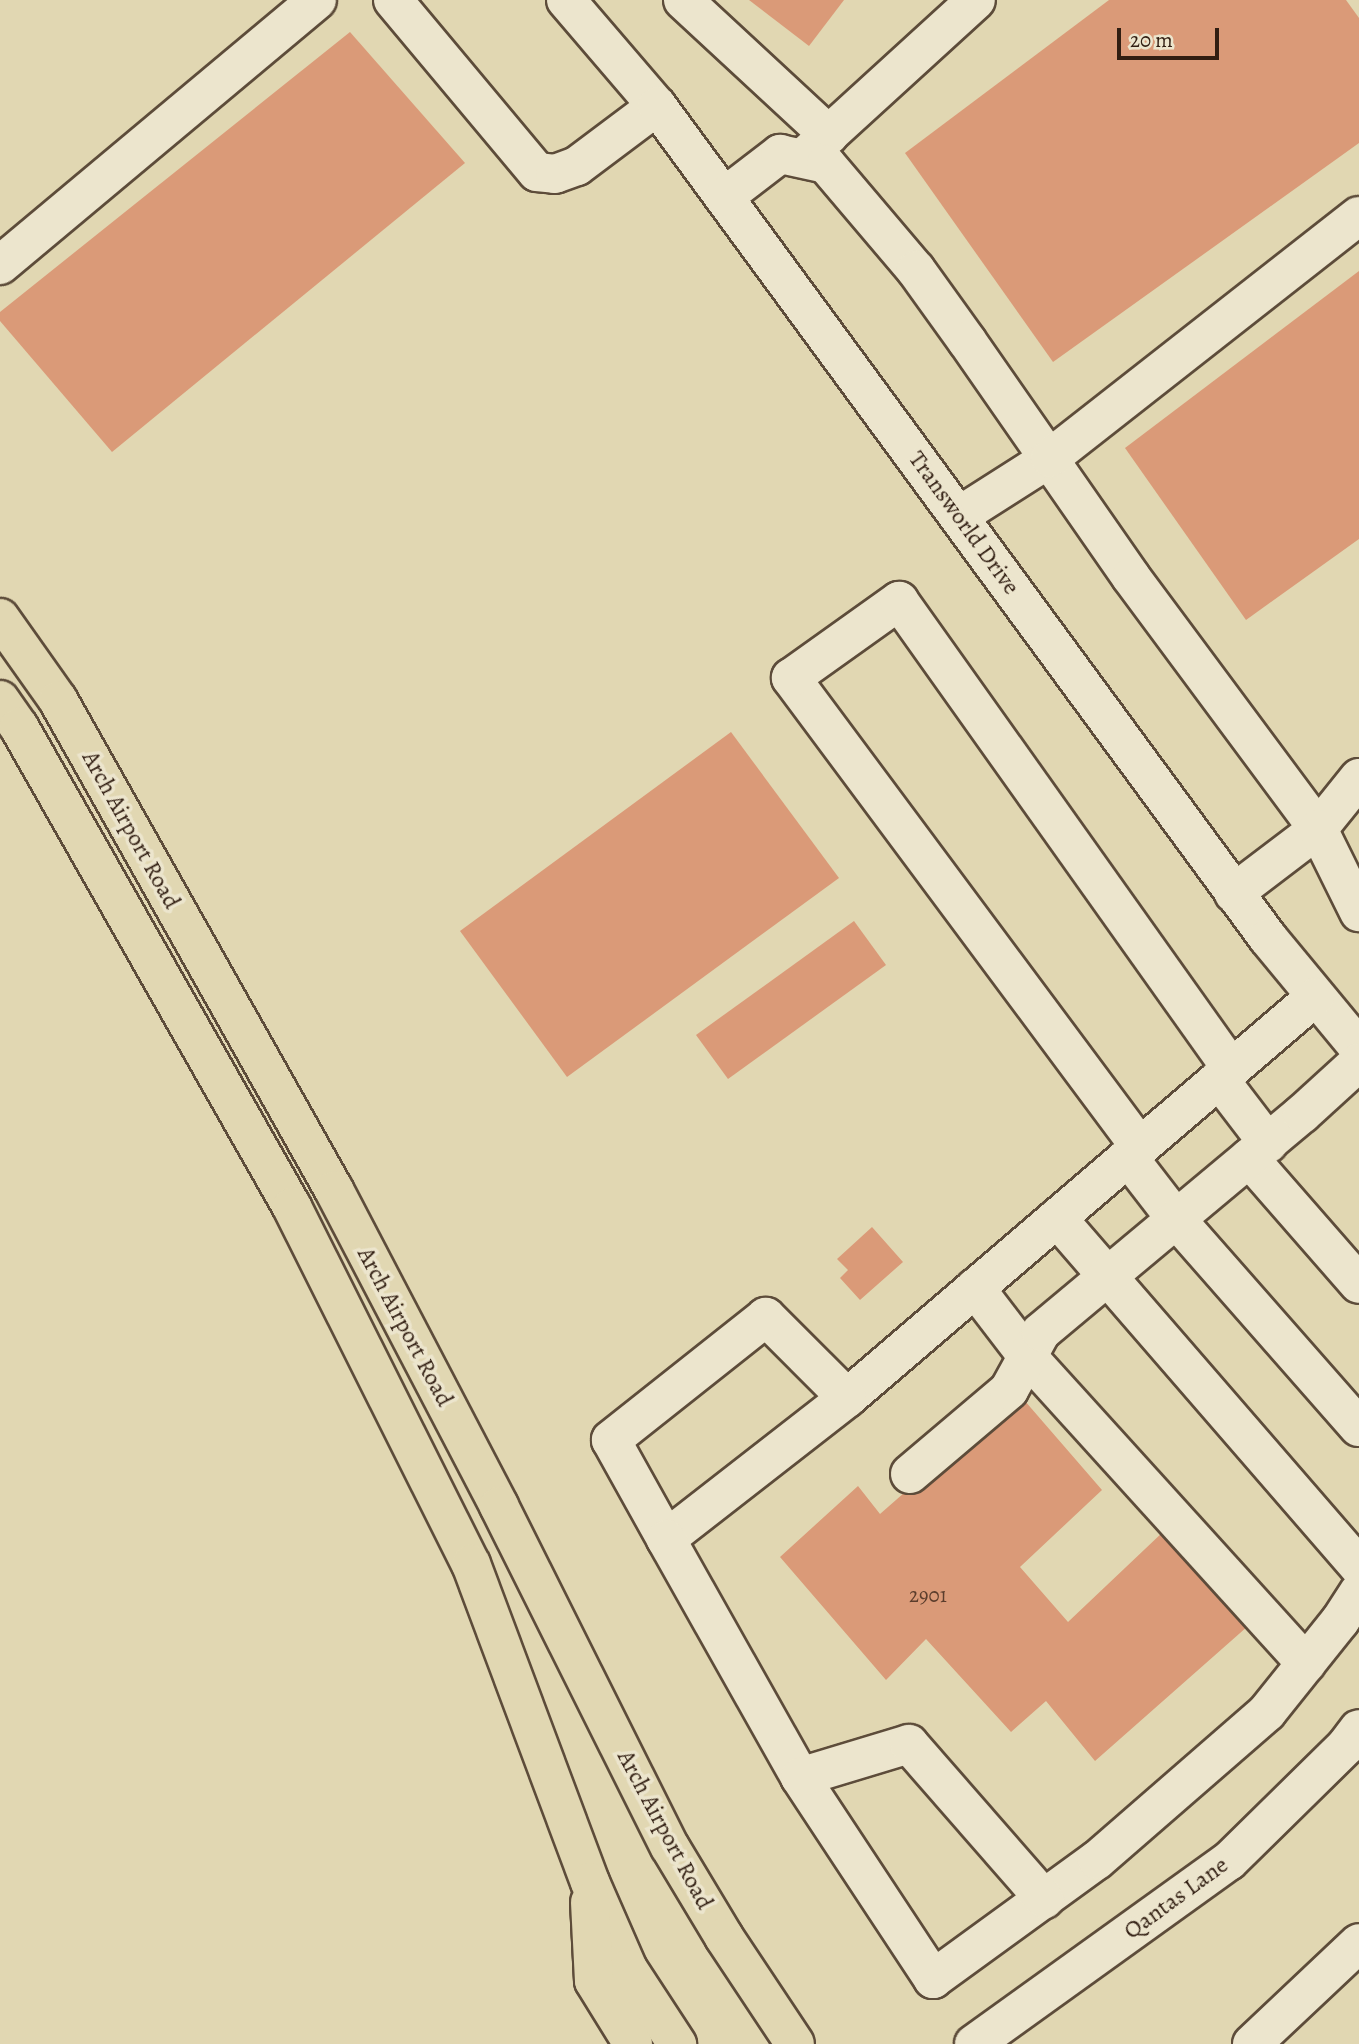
<!DOCTYPE html>
<style>
body{margin:0}
#map{position:relative;width:1359px;height:2044px;overflow:hidden;background:#e1d7b2;font-family:Alegreya,serif}
div>[style]{position:absolute}
[style*='--x']{left:calc(var(--x)*1px);top:calc(var(--y)*1px);width:calc(var(--w)*1px);rotate:calc(var(--a)*1deg)}
.building>*{inset:0;background:#da9a78}
.roads{filter:drop-shadow(2px 0 #5d4c3a) drop-shadow(-2px 0 #5d4c3a) drop-shadow(0 2px #5d4c3a) drop-shadow(0 -2px #5d4c3a)}
.minor>*{height:38px;margin:-19px;padding:0 19px;transform-origin:19px;border-radius:19px;background:#ece5cd}
.major>*{height:38px;margin:-19px;padding:0 19px;transform-origin:19px;border-radius:19px;background:#e1d7b2}
span{translate:-50% -50%;white-space:nowrap;text-align:center;line-height:1.15;-webkit-text-stroke:7px #ece5cd;paint-order:stroke}
.number-label{font-size:21px;color:#5b3d2c}
.number-label span{-webkit-text-stroke-width:0}
.street-label{font-size:24px;color:#311e12}
.scale{position:absolute;left:1117px;top:28px;width:102px;height:32px;box-sizing:border-box;border:4px solid #311e12;border-top:0;padding-left:9px;font-size:21px;line-height:24px;white-space:nowrap;color:#311e12;-webkit-text-stroke:5px #ece5cd;paint-order:stroke}
</style>
<div id="map">
<div class="building">
<i style="clip-path:polygon(749px 0,844px 0,809px 46px)"></i>
<i style="clip-path:polygon(1109px 0,1346px 0,1359px 18px,1359px 143px,1053px 362px,905px 153px)"></i>
<i style="clip-path:polygon(350px 32px,465px 163px,112px 452px,0 321px,0 312px)"></i>
<i style="clip-path:polygon(1359px 271px,1359px 539px,1246px 620px,1125px 448px)"></i>
<i style="clip-path:polygon(731px 732px,839px 878px,567px 1077px,460px 931px)"></i>
<i style="clip-path:polygon(854px 921px,886px 965px,728px 1079px,696px 1035px)"></i>
<i style="clip-path:polygon(872px 1227px,903px 1262px,860px 1300px,840px 1278px,848px 1270px,837px 1259px)"></i>
<i style="clip-path:polygon(1018px 1393px,1102px 1490px,1020px 1567px,1068px 1622px,1164px 1531px,1248px 1626px,1095px 1761px,1046px 1701px,1011px 1732px,926px 1639px,886px 1680px,780px 1557px,858px 1486px,880px 1514px)"></i>
</div>
<div class="roads">
<div class="minor">
<i style="--x:393;--y:0;--w:224;--a:50.1"></i>
<i style="--x:537;--y:172;--w:18;--a:6"></i>
<i style="--x:555;--y:174;--w:23;--a:-20"></i>
<i style="--x:577;--y:166;--w:100;--a:-36.9"></i>
<i style="--x:566;--y:0;--w:140;--a:49.4"></i>
<i style="--x:657;--y:106;--w:1032;--a:53.71"></i>
<i style="--x:1268;--y:938;--w:143;--a:50.4"></i>
<i style="--x:683;--y:0;--w:199;--a:42.8"></i>
<i style="--x:803;--y:158;--w:234;--a:-42.4"></i>
<i style="--x:724;--y:197;--w:71;--a:-37.5"></i>
<i style="--x:780;--y:154;--w:47;--a:12.3"></i>
<i style="--x:826;--y:164;--w:139;--a:49.7"></i>
<i style="--x:916;--y:270;--w:87;--a:54.3"></i>
<i style="--x:967;--y:341;--w:287;--a:55.2"></i>
<i style="--x:1131;--y:577;--w:314;--a:53.4"></i>
<i style="--x:1318;--y:829;--w:106;--a:142.7"></i>
<i style="--x:0;--y:265;--w:413;--a:-39.9"></i>
<i style="--x:959;--y:516;--w:108;--a:-32.5"></i>
<i style="--x:1050;--y:458;--w:392;--a:-38.1"></i>
<i style="--x:1359;--y:778;--w:65;--a:128.8"></i>
<i style="--x:1318;--y:829;--w:93;--a:63.7"></i>
<i style="--x:1219;--y:1079;--w:81;--a:52.6"></i>
<i style="--x:1140;--y:1147;--w:585;--a:-126.65"></i>
<i style="--x:791;--y:678;--w:133;--a:-35.5"></i>
<i style="--x:899;--y:601;--w:573;--a:54.59"></i>
<i style="--x:1128;--y:1157;--w:78;--a:52.3"></i>
<i style="--x:1176;--y:1219;--w:277;--a:48.7"></i>
<i style="--x:1249;--y:1158;--w:167;--a:48.9"></i>
<i style="--x:1057;--y:1218;--w:462;--a:49.1"></i>
<i style="--x:975;--y:1288;--w:87;--a:52.5"></i>
<i style="--x:1028;--y:1357;--w:414;--a:47.8"></i>
<i style="--x:847;--y:1398;--w:616;--a:-40.59"></i>
<i style="--x:910;--y:1474;--w:130;--a:-40.3"></i>
<i style="--x:1009;--y:1390;--w:66;--a:-61.1"></i>
<i style="--x:1041;--y:1332;--w:340;--a:-39.9"></i>
<i style="--x:1302;--y:1114;--w:77;--a:-42.4"></i>
<i style="--x:666;--y:1539;--w:229;--a:-37.9"></i>
<i style="--x:847;--y:1398;--w:115;--a:-135"></i>
<i style="--x:766;--y:1317;--w:198;--a:141.6"></i>
<i style="--x:611;--y:1440;--w:113;--a:60.9"></i>
<i style="--x:666;--y:1539;--w:273;--a:60.6"></i>
<i style="--x:800;--y:1777;--w:242;--a:56.6"></i>
<i style="--x:933;--y:1979;--w:203;--a:-36"></i>
<i style="--x:1097;--y:1860;--w:225;--a:-41"></i>
<i style="--x:1267;--y:1712;--w:117;--a:-51.3"></i>
<i style="--x:1340;--y:1621;--w:35;--a:-57"></i>
<i style="--x:800;--y:1777;--w:114;--a:-16.8"></i>
<i style="--x:909;--y:1744;--w:206;--a:48.9"></i>
<i style="--x:974;--y:2044;--w:314;--a:-35.7"></i>
<i style="--x:1229;--y:1861;--w:164;--a:-44.5"></i>
<i style="--x:1346;--y:1746;--w:21;--a:-53"></i>
<i style="--x:1252;--y:2044;--w:147;--a:-43.3"></i>
</div>
<div class="major">
<i style="--x:0;--y:618;--w:100;--a:54.7"></i>
<i style="--x:58;--y:700;--w:562;--a:60.61"></i>
<i style="--x:334;--y:1190;--w:356;--a:62.4"></i>
<i style="--x:499;--y:1506;--w:381;--a:63.4"></i>
<i style="--x:670;--y:1847;--w:105;--a:59"></i>
<i style="--x:724;--y:1937;--w:128;--a:56.4"></i>
<i style="--x:0;--y:700;--w:33;--a:55"></i>
<i style="--x:19;--y:727;--w:552;--a:60.37"></i>
<i style="--x:292;--y:1207;--w:399;--a:63.4"></i>
<i style="--x:471;--y:1564;--w:340;--a:69.5"></i>
<i style="--x:590;--y:1882;--w:95;--a:66.4"></i>
<i style="--x:628;--y:1969;--w:90;--a:56.8"></i>
<i style="--x:590;--y:1902;--w:79;--a:87.1"></i>
<i style="--x:594;--y:1981;--w:74;--a:58.2"></i>
</div>
</div>
<div class="number-label">
<span style="left:928px;top:1595px">2901</span>
</div>
<div class="street-label">
<span style="left:964px;top:523px;rotate:54deg">Transworld Drive</span>
<span style="left:131px;top:830px;rotate:61deg">Arch Airport Road</span>
<span style="left:405px;top:1327px;rotate:62deg">Arch Airport Road</span>
<span style="left:665px;top:1830px;rotate:62deg">Arch Airport Road</span>
<span style="left:1176px;top:1898px;rotate:-36deg">Qantas Lane</span>
</div>
<div class="scale">20 m</div>
</div>
